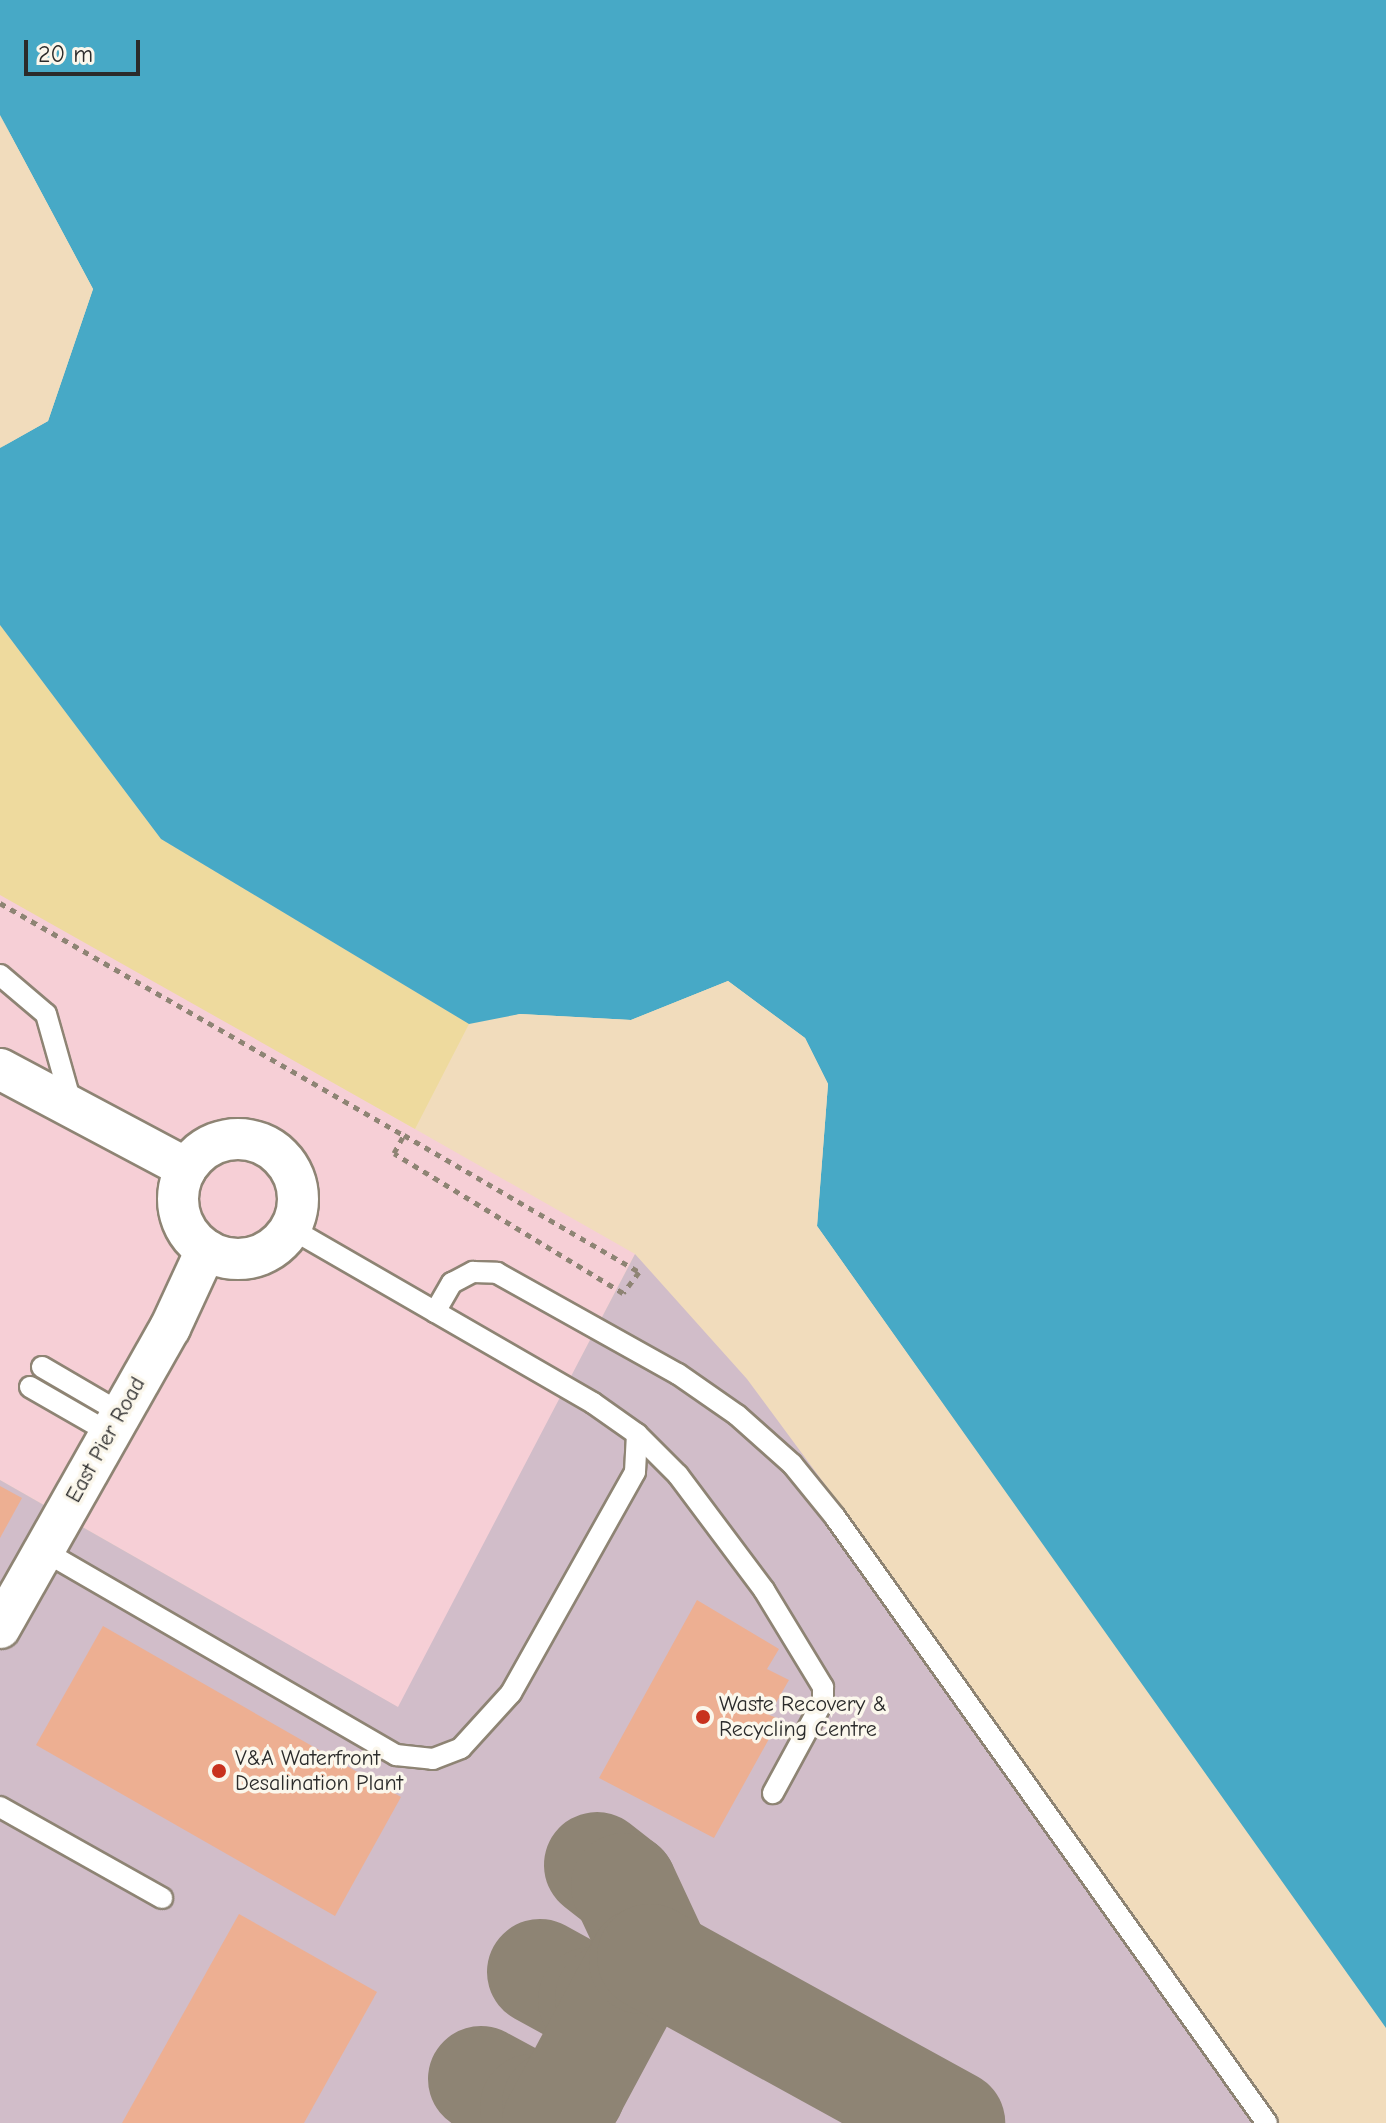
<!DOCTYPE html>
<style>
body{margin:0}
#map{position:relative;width:1386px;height:2123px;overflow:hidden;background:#f1dcbc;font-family:"Comic Neue",sans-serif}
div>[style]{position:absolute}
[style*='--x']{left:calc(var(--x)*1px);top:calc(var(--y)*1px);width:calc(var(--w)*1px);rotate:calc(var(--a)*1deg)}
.built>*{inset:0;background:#f6cfd6}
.industrial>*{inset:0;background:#d1bdc9}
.sand>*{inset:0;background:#eeda9e}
.water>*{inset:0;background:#47a9c6}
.pier>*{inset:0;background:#f1dcbc}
.taxiway>*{height:106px;margin:-53px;padding:0 53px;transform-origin:53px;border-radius:53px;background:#8e8474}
.building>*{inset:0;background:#edaf92}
.path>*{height:5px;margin-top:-2.5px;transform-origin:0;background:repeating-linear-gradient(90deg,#8e8474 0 6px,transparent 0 12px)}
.roads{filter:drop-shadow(2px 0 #8e8474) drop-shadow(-2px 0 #8e8474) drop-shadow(0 2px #8e8474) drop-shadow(0 -2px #8e8474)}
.lane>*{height:20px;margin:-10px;padding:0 10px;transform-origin:10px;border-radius:10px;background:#fff}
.street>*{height:40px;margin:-20px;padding:0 20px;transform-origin:20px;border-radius:20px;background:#fff}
.street>.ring{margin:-20px;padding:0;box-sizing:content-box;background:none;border:40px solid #fff;border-radius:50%}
.dots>*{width:22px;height:22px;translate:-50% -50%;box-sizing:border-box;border:4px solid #fbf7ec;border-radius:50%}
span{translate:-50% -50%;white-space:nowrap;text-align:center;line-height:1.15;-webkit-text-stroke:7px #fbf7ec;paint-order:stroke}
.street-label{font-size:22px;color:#2b2b2b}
.poi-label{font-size:22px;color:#2b2b2b}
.left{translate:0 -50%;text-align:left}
.scale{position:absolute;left:24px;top:40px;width:116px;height:36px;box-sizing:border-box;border:4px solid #2b2b2b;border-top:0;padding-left:10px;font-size:24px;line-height:28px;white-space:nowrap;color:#2b2b2b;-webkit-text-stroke:6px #fbf7ec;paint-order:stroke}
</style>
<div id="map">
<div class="built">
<i style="clip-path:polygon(0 893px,635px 1254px,399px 1708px,0 1480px)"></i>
</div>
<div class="industrial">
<i style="clip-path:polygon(635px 1254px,747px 1379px,860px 1532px,1260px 2123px,0 2123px,0 1480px,398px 1707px)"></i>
</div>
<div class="sand">
<i style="clip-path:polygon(0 625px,161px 839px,469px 1024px,415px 1129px,0 895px)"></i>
</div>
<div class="water">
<i style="clip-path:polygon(0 0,1386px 0,1386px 2028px,817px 1226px,828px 1084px,805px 1038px,728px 981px,631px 1020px,520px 1014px,469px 1024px,161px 839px,0 625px,0 448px,48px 421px,93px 289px,0 115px)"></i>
</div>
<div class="pier">
<i style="clip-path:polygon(0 115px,93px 289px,48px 421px,0 448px,45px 419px,88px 289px)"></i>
<i style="clip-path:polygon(728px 981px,805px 1038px,828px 1084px,817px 1226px,1386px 2032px,813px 1228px,824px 1085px,802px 1041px,728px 986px,631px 1024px,521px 1018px,467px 1028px,520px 1014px,631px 1020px)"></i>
</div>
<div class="taxiway">
<i style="--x:597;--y:1865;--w:34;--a:38"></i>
<i style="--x:624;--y:1886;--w:81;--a:65"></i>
<i style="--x:540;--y:1972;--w:58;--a:28.8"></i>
<i style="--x:591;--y:2000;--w:17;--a:-7"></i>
<i style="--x:608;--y:1998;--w:25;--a:-32"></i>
<i style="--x:481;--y:2079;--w:59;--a:28.3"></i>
<i style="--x:533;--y:2107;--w:22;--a:-8"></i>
<i style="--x:555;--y:2104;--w:21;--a:-35"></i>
<i style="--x:555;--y:2123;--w:184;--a:-61.8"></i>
<i style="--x:642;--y:1961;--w:9;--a:-27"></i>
<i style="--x:650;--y:1957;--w:345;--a:28.8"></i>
</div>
<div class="building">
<i style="clip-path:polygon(0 1486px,22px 1498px,0 1538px)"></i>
<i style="clip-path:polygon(697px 1600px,779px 1649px,767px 1669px,789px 1680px,769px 1715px,780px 1719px,714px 1838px,599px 1778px)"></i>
<i style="clip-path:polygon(103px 1626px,401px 1797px,335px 1916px,36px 1745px)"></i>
<i style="clip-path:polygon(239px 1914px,377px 1992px,304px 2123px,122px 2123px)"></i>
</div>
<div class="path">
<i style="--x:0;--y:903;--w:466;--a:29.9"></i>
<i style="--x:404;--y:1135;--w:272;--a:30.2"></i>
<i style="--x:639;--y:1272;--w:26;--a:127"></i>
<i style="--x:623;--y:1293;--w:268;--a:-148.6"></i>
<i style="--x:394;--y:1153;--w:21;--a:-61"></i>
</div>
<div class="roads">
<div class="lane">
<i style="--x:0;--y:975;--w:60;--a:40.3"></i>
<i style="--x:46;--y:1014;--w:96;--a:74.2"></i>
<i style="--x:290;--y:1228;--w:350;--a:30"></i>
<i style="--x:593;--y:1403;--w:54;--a:35.2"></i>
<i style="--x:637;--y:1434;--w:58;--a:45"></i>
<i style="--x:678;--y:1475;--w:144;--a:53.2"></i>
<i style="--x:764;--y:1590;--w:114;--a:58.7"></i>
<i style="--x:823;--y:1687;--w:14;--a:90"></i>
<i style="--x:823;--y:1701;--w:105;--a:118.5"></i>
<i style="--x:435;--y:1312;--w:34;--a:-60"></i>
<i style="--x:452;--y:1283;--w:24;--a:-28"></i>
<i style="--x:473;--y:1272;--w:24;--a:2"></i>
<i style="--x:497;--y:1273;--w:207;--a:29.2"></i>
<i style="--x:678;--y:1374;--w:72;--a:34.8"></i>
<i style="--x:737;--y:1415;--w:74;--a:41.7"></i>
<i style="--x:792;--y:1464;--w:68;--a:50.9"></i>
<i style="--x:835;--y:1517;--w:744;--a:54.52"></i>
<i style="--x:42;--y:1367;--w:91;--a:30.2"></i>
<i style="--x:30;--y:1387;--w:92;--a:29.9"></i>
<i style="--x:44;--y:1551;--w:407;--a:30.1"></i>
<i style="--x:396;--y:1755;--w:37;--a:6"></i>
<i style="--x:433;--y:1759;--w:30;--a:-21"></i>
<i style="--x:461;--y:1748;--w:74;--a:-47.7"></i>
<i style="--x:511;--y:1693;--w:253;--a:-60.7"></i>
<i style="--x:635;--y:1472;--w:38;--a:-87"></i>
<i style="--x:0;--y:1807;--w:186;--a:29.3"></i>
</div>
<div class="street">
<i style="--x:0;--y:1069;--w:211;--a:28"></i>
<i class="ring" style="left:178px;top:1139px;width:80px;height:80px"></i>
<i style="--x:0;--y:1628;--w:345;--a:-60.5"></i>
<i style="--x:170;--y:1328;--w:86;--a:-65.2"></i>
</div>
</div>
<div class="dots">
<i style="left:703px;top:1717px;background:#c8321e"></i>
<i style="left:219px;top:1771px;background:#c8321e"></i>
</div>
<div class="street-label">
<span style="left:106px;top:1440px;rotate:-61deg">East Pier Road</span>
</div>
<div class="poi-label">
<span class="left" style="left:719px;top:1717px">Waste Recovery &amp;<br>Recycling Centre</span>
<span class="left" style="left:235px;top:1771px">V&amp;A Waterfront<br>Desalination Plant</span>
</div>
<div class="scale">20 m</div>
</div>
